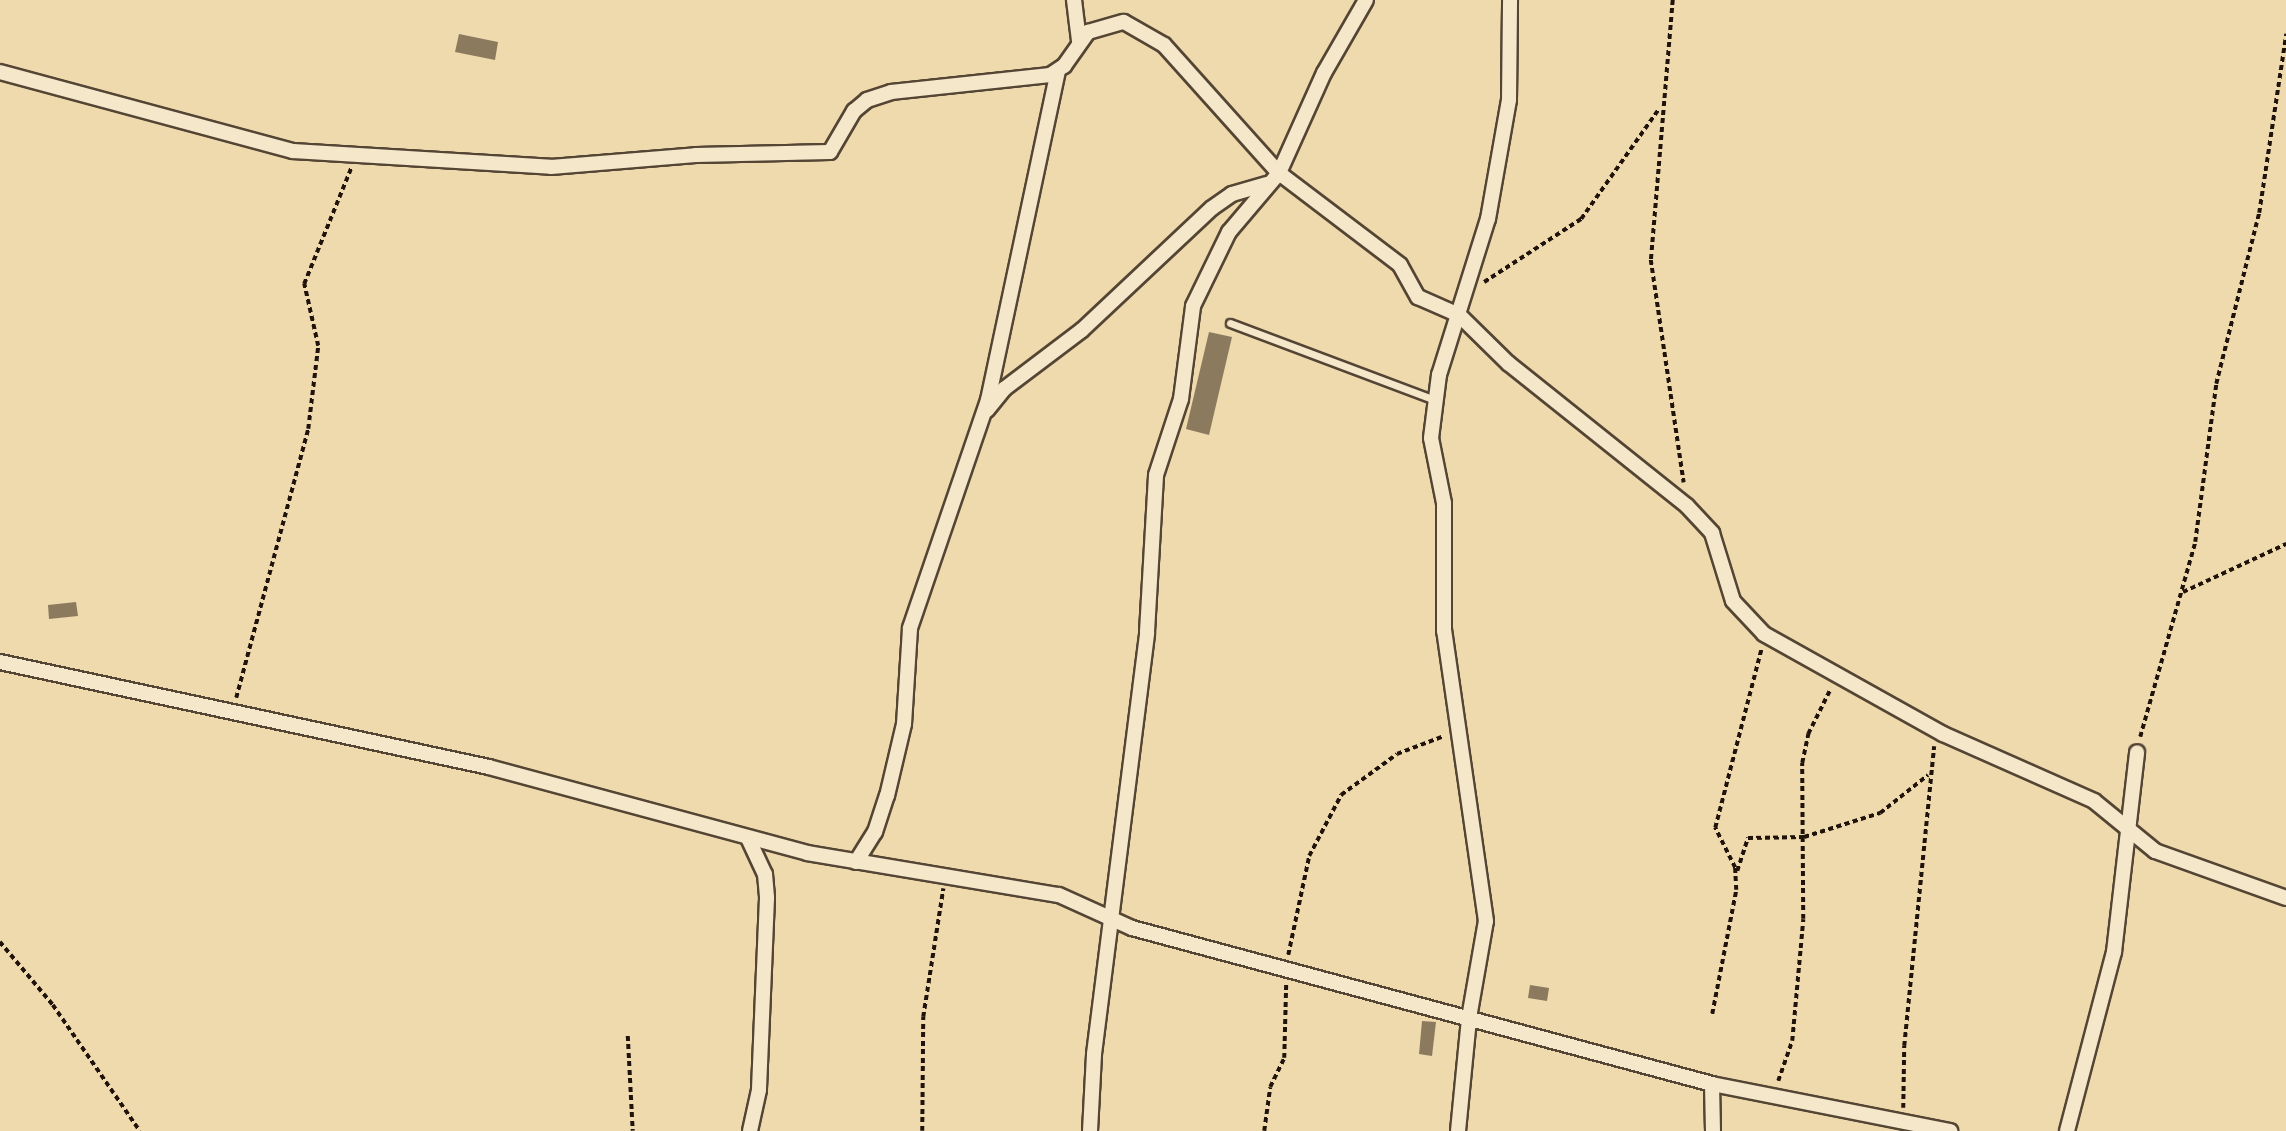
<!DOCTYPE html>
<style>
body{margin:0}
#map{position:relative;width:2286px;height:1131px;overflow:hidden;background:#efdaad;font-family:"IM FELL DW Pica",serif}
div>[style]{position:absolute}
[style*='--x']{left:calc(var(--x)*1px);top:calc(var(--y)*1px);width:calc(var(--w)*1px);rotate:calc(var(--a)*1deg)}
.building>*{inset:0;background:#8c7a5f}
.path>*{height:3.5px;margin-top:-1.75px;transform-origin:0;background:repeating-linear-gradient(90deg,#20130b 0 5px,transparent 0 8.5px)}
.roads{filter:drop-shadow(2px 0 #544534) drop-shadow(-2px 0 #544534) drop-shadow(0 2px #544534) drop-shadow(0 -2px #544534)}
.service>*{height:7px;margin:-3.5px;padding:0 3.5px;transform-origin:3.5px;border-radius:3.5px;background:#f5e7ca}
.minor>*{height:14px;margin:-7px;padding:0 7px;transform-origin:7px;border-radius:7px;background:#f5e7ca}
span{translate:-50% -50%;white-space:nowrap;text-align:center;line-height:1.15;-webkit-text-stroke:7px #f5e7ca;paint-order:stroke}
</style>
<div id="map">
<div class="building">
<i style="clip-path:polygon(459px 34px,498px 42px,495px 60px,455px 52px)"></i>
<i style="clip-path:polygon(1209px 332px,1232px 337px,1209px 435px,1186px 429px)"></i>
<i style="clip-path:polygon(76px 602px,78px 616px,49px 619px,48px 605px)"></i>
<i style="clip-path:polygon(1530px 985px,1549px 988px,1547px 1001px,1528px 998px)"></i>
<i style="clip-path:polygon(1422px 1021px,1436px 1022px,1432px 1056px,1419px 1054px)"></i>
</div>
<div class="path">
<i style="--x:1673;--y:0;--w:261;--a:94.8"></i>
<i style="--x:1651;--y:260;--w:225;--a:81.6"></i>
<i style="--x:1484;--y:282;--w:116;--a:-33"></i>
<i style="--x:1581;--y:219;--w:135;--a:-54.7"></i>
<i style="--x:2183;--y:592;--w:114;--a:-25"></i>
<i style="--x:236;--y:698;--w:278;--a:-75"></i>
<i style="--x:308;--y:429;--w:84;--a:-83.1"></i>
<i style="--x:318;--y:346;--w:64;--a:-102.7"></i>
<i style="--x:304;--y:284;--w:125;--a:-67.9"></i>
<i style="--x:2140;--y:737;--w:203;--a:-74.2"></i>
<i style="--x:2195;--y:542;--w:159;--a:-82.4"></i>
<i style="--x:2216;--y:384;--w:176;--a:-75.9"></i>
<i style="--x:2259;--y:213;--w:181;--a:-81.4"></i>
<i style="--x:1737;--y:871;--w:35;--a:-72"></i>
<i style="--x:1748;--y:838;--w:56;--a:-1"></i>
<i style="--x:1804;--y:837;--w:80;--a:-17.5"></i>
<i style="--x:1880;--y:813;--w:61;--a:-38.4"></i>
<i style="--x:0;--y:942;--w:82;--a:49.9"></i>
<i style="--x:53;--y:1005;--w:153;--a:55.4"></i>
<i style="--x:1288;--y:955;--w:101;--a:-78"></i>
<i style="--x:1309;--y:856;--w:69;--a:-62.3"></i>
<i style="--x:1341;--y:795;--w:69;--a:-36.2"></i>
<i style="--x:1397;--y:754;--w:50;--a:-21"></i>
<i style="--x:1712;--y:1014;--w:126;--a:-79"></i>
<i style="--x:1736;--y:890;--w:22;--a:-93"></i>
<i style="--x:1735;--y:868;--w:45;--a:-116.6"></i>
<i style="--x:1715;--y:828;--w:184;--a:-75.5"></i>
<i style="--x:628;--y:1036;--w:95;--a:87"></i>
<i style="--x:1778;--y:1081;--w:42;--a:-70.7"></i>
<i style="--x:1792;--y:1041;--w:122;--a:-84.8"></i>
<i style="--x:1803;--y:919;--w:156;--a:-90.4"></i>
<i style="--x:1802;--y:763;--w:30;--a:-78"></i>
<i style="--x:1808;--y:734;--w:51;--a:-63.4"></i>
<i style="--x:1903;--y:1108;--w:62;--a:-89.1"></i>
<i style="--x:1904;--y:1046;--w:301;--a:-84.3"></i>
<i style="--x:922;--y:1131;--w:114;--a:-89.5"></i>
<i style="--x:923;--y:1017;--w:130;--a:-81.1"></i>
<i style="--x:1264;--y:1131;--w:44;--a:-82.2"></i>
<i style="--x:1270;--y:1087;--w:32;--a:-64"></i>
<i style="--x:1284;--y:1058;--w:75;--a:-88.5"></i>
</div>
<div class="roads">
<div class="service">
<i style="--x:1230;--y:323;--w:219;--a:20.6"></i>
</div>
<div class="minor">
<i style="--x:1074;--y:0;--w:41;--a:83"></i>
<i style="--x:0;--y:72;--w:303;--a:15.1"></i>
<i style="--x:293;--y:151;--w:258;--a:3.5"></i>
<i style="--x:551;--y:167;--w:145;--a:-4.7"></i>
<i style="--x:696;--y:155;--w:134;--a:-1.3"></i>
<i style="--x:830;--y:152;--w:48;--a:-59.7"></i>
<i style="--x:854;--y:111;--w:17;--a:-40"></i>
<i style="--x:867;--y:100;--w:25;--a:-18"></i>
<i style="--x:891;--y:92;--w:160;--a:-6.1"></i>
<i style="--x:1050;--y:75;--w:17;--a:-33"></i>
<i style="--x:1064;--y:66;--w:42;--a:-54.8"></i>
<i style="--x:1088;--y:32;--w:37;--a:-16"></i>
<i style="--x:1124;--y:22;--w:46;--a:29.9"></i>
<i style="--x:1164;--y:45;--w:172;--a:48.1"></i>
<i style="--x:1279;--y:173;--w:152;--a:37.2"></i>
<i style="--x:1400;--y:265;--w:37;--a:61"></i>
<i style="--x:1418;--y:297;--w:45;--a:23.7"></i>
<i style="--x:1459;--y:315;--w:69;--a:44.4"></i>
<i style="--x:1508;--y:363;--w:229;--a:38.6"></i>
<i style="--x:1687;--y:506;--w:37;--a:47"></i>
<i style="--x:1712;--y:533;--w:71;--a:72.8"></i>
<i style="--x:1733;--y:601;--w:45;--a:46.8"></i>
<i style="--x:1764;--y:634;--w:205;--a:29.2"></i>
<i style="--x:1943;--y:734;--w:165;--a:23.9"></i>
<i style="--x:2094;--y:801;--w:79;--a:39.3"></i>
<i style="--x:2155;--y:851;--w:139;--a:19.7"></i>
<i style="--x:987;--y:410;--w:27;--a:-51"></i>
<i style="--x:1004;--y:389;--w:98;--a:-37.1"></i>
<i style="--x:1082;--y:330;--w:178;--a:-43.2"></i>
<i style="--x:1212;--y:208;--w:24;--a:-35"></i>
<i style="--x:1232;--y:194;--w:36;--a:-16"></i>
<i style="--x:0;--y:662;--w:500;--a:12.12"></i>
<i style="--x:489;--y:767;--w:329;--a:15.1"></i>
<i style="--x:807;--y:853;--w:255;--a:9.5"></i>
<i style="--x:1059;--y:895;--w:80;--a:24.3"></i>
<i style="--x:1132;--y:928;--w:601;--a:15.05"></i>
<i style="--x:1712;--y:1084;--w:243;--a:11.2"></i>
<i style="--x:748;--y:838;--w:40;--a:65"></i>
<i style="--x:765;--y:874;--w:24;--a:85"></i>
<i style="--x:767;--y:898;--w:192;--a:92.4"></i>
<i style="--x:759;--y:1090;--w:42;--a:102.4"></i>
<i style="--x:856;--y:862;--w:36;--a:-58"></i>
<i style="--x:875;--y:832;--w:38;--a:-72"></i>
<i style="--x:887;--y:796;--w:74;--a:-76.7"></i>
<i style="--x:904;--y:724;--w:96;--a:-86.4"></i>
<i style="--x:910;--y:628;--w:241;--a:-71.1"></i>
<i style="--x:988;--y:400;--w:335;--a:-78"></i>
<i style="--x:1712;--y:1084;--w:47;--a:88.8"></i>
<i style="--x:1090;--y:1131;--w:77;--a:-87"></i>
<i style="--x:1094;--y:1054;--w:425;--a:-82.8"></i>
<i style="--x:1147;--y:632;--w:157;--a:-86.7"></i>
<i style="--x:1156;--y:475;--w:80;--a:-71.8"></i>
<i style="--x:1181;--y:399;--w:94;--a:-82.6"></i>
<i style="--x:1193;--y:306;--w:82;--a:-64.1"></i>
<i style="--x:1229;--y:232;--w:77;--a:-49.7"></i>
<i style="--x:1279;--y:173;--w:110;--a:-65.8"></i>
<i style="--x:1324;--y:73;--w:84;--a:-60.1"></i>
<i style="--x:1458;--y:1131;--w:114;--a:-84.4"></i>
<i style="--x:1469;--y:1018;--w:98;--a:-80.1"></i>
<i style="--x:1486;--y:921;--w:293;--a:-98.2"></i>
<i style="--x:1444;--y:631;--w:128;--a:-90"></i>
<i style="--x:1444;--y:503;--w:66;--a:-101.3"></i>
<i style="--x:1431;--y:438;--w:64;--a:-82.8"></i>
<i style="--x:1439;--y:375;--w:164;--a:-72.6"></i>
<i style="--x:1488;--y:219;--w:121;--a:-80"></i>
<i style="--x:1509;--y:100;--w:100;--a:-89.4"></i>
<i style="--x:2067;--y:1131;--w:185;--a:-75.3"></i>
<i style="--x:2114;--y:952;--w:201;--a:-83.4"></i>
</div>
</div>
</div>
